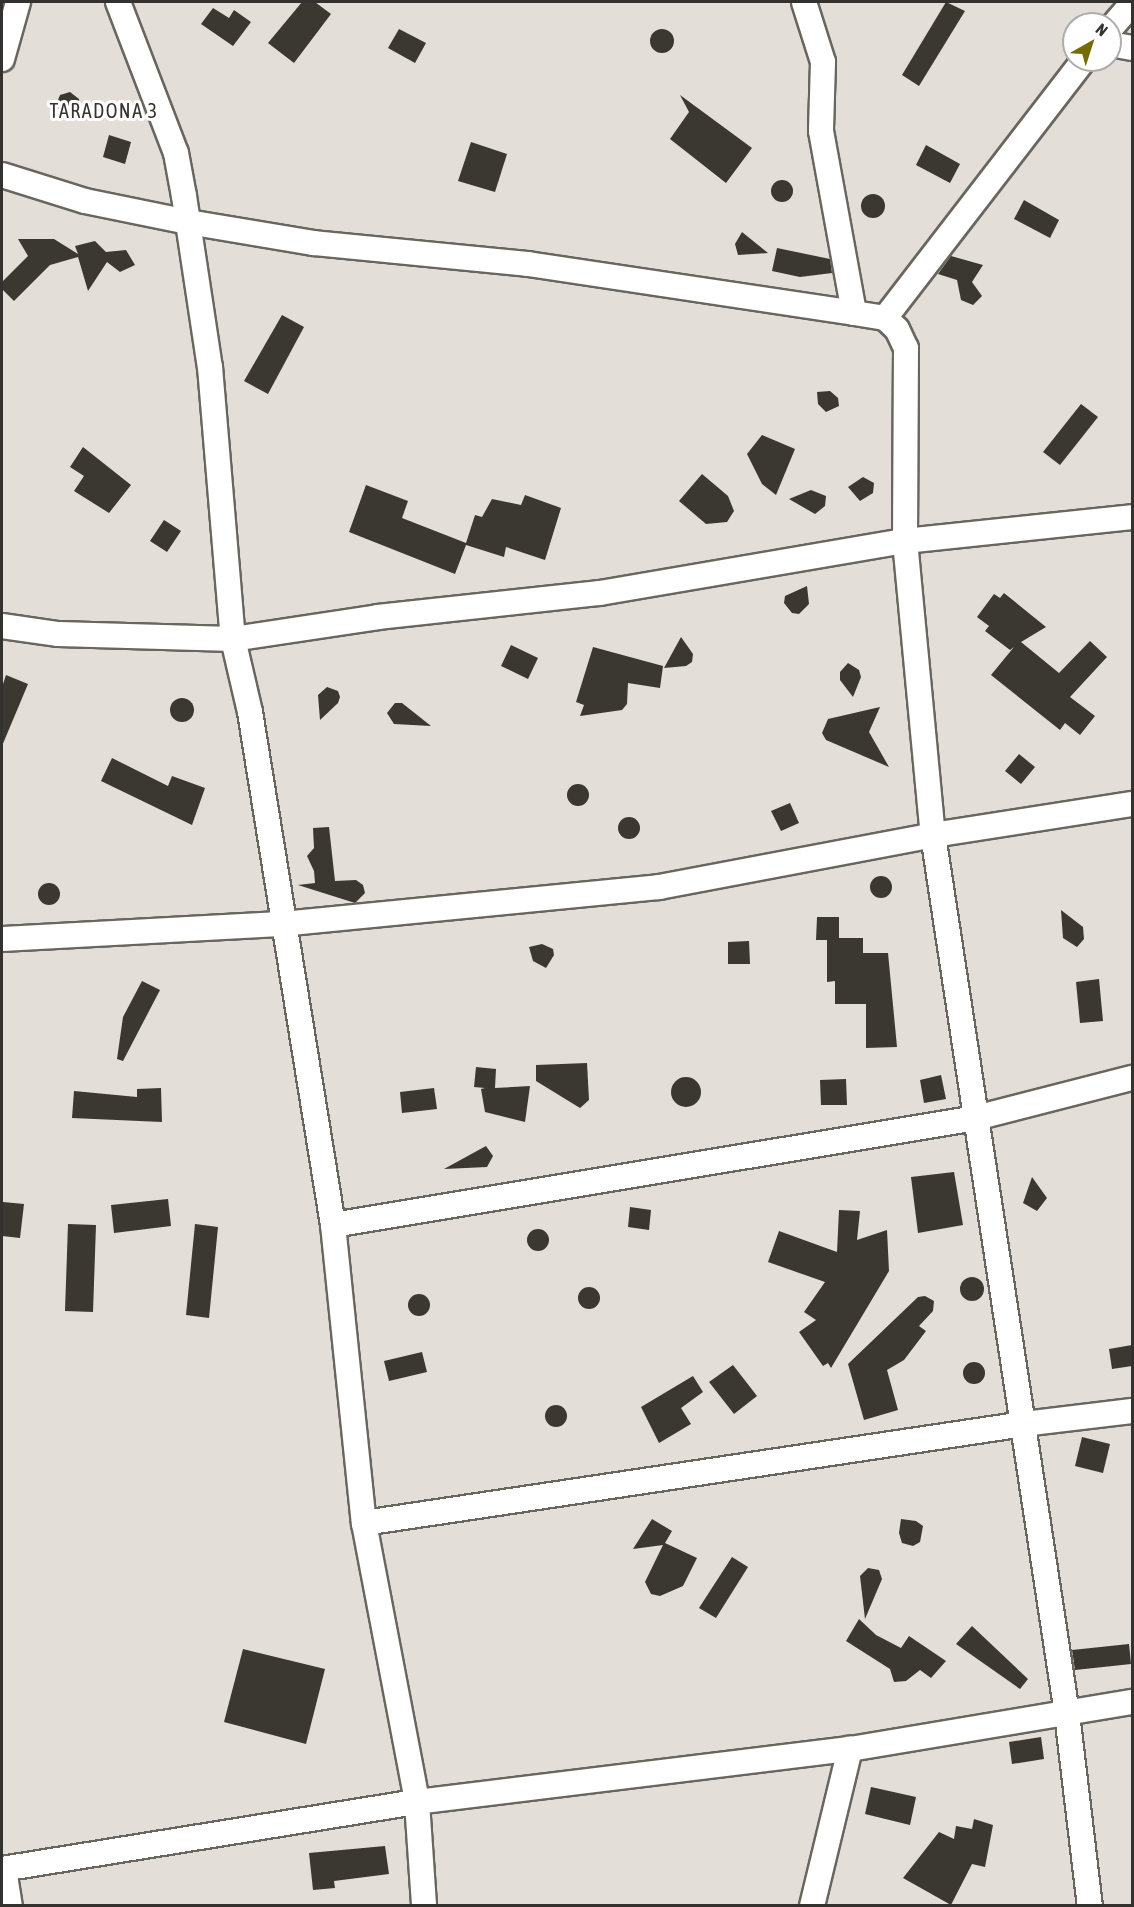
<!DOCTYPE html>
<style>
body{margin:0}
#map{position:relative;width:1134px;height:1907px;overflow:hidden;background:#e3ded7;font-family:"Asap Condensed",sans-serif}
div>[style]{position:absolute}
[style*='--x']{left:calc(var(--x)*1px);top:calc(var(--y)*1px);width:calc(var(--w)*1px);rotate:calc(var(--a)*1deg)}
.building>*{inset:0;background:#3b3731}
.round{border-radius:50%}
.roads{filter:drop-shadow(2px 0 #69655f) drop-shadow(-2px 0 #69655f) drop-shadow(0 2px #69655f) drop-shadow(0 -2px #69655f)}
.minor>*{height:24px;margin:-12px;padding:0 12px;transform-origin:12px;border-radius:12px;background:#fff}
span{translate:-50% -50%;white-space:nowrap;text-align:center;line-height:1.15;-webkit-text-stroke:6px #fff;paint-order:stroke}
.neighbourhood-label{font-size:20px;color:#36322c;letter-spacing:1.5px}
.frame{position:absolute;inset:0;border:3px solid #34322f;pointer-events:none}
.north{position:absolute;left:1062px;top:12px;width:60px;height:60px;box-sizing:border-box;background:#fff;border:2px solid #aeadac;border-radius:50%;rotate:39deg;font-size:16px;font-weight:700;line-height:24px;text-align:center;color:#34322f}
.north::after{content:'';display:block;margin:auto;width:21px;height:27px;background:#736b06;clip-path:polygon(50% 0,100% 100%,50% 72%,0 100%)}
</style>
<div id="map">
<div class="building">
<i style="clip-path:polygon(302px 2px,315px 2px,331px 14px,294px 63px,268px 43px)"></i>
<i style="clip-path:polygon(946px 2px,965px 11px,919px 86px,902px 75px)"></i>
<i style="clip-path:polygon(213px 8px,229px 18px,234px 10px,251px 22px,233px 46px,201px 24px)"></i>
<i style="clip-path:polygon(399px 29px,426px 43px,415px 63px,388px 48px)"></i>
<i class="round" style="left:650px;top:29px;width:24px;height:24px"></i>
<i style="clip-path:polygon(70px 92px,79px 99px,80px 109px,72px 116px,61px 114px,56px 105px,60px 95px)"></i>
<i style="clip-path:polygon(680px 95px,752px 148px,726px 183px,670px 139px,689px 112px)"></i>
<i style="clip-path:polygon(109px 135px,131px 142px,125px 164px,103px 157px)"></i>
<i style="clip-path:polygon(471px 142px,507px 154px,495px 192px,458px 181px)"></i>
<i style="clip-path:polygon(926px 145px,960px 164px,950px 183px,916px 165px)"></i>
<i class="round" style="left:771px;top:180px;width:22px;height:22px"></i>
<i class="round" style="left:861px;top:194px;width:24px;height:24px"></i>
<i style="clip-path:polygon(1024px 200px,1059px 220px,1050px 238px,1014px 219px)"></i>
<i style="clip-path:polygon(742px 232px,768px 253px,738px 255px,735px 244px)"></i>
<i style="clip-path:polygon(18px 239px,54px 239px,78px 254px,75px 246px,95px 241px,106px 252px,126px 250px,135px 265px,120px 272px,107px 262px,88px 291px,78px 257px,50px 265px,14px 301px,2px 289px,2px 282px,28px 256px)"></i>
<i style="clip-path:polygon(777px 248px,830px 259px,832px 273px,800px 277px,772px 271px)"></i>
<i style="clip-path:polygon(951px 256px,983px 265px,972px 282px,982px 296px,973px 305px,961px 300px,957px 280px,938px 274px)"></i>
<i style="clip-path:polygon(282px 315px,304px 327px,268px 394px,244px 381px)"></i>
<i style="clip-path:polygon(830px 391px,838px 398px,839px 406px,826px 412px,818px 404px,817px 392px)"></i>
<i style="clip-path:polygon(1081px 404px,1098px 417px,1060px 465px,1043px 452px)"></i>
<i style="clip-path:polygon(762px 435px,795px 449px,776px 495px,762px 484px,747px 454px)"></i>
<i style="clip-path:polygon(83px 447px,131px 485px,109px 513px,74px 491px,84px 476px,70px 467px)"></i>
<i style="clip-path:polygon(702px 474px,728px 496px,734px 511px,727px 522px,706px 524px,679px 501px)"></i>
<i style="clip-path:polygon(863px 477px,874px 483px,873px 493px,860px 501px,848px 487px)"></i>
<i style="clip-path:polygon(366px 485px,408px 501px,402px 518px,466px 543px,475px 515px,482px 517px,492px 499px,521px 505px,525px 495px,561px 508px,545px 560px,506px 547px,504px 557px,466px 545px,455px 574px,349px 532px)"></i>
<i style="clip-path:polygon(811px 490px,826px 496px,825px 506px,815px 514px,789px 499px)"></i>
<i style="clip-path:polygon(164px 520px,181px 531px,167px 552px,150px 541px)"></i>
<i style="clip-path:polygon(807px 586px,809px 604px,799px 614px,792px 613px,784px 603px,785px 596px)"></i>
<i style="clip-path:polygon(1004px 593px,1046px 627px,1021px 642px,1059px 673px,1090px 641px,1107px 657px,1070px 697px,1095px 716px,1080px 735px,1065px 723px,1060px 730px,991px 675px,1014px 647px,1010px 650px,985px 631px,989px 626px,977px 617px,994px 594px,1000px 598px)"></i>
<i style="clip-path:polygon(681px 637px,693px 654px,692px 662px,686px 666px,664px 668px)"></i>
<i style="clip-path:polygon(511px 645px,538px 658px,528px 679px,501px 666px)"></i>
<i style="clip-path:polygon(593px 647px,663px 666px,660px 688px,628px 683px,627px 704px,622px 710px,580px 716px,584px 705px,576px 702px)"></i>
<i style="clip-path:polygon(848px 663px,859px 670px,861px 677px,853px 697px,840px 680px,840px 672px)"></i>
<i style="clip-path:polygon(6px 675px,28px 684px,2px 746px,2px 687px)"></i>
<i style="clip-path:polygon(327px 687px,338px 691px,340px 697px,338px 703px,320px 720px,318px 695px)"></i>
<i class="round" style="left:170px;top:698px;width:24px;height:24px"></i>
<i style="clip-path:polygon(395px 703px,402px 703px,431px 726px,394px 724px,387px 713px)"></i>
<i style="clip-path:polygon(880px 707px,869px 732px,889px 767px,826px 740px,822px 733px,828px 719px)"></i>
<i style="clip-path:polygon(1019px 754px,1035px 767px,1021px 784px,1005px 771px)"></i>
<i style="clip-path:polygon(112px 758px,168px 786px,172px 776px,205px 788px,192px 825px,101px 781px)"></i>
<i class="round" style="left:567px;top:784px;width:22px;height:22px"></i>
<i style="clip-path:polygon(790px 803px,799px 823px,781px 831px,771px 811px)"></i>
<i class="round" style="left:618px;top:817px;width:22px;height:22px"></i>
<i style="clip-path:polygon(329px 827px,335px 881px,356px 880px,363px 885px,365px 893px,355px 903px,298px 885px,315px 883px,314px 871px,307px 856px,314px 848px,313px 828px)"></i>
<i class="round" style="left:870px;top:876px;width:22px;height:22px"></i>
<i class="round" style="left:38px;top:883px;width:22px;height:22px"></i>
<i style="clip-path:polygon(1061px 910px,1083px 927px,1084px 939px,1077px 947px,1063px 938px)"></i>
<i style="clip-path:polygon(817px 917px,839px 917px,839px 938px,863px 938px,863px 953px,888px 953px,897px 1047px,866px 1048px,866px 1004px,835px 1004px,835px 981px,827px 982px,827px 940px,816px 940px)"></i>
<i style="clip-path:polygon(749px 941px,750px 964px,728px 964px,728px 942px)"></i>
<i style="clip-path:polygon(542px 944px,553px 949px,554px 955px,546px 968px,533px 961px,529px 947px)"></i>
<i style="clip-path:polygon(1099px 979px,1103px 1021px,1080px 1023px,1076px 982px)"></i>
<i style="clip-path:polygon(142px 981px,160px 990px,123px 1061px,117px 1059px,123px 1017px)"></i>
<i style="clip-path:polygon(587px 1063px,589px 1100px,580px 1108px,536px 1081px,536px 1065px)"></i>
<i style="clip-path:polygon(476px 1067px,496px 1069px,495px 1088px,530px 1086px,525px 1122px,485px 1112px,481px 1089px,485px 1088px,474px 1087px)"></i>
<i style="clip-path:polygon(941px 1075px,946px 1099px,924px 1103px,920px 1080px)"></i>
<i class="round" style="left:671px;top:1077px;width:30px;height:30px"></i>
<i style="clip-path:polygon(846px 1079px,847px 1105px,821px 1105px,820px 1080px)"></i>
<i style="clip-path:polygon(161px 1088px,162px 1122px,72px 1118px,74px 1091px,137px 1097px,137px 1089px)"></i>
<i style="clip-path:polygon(434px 1088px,437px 1109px,402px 1113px,400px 1092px)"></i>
<i style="clip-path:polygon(486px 1146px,493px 1156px,487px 1167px,444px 1169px)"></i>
<i style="clip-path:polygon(954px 1172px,963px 1225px,918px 1233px,911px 1177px)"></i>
<i style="clip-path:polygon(1032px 1177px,1047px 1198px,1037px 1211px,1023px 1203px)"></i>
<i style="clip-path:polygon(168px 1199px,171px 1226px,114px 1233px,111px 1205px)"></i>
<i style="clip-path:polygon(3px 1202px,24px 1204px,20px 1238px,2px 1236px)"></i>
<i style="clip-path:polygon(630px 1207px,651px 1210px,649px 1230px,628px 1227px)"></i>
<i style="clip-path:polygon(839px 1210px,860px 1211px,857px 1240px,887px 1230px,889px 1271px,831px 1368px,828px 1363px,823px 1366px,799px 1332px,816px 1320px,804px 1312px,825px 1282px,768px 1262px,779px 1231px,837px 1252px)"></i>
<i style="clip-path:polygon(68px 1224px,96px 1225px,93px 1312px,65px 1311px)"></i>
<i style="clip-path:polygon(195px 1224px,218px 1227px,209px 1318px,186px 1315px)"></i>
<i class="round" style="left:527px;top:1229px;width:22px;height:22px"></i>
<i class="round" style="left:960px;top:1277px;width:24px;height:24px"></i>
<i class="round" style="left:578px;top:1287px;width:22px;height:22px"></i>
<i class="round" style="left:408px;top:1294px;width:22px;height:22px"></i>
<i style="clip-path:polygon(925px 1296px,934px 1301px,933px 1311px,919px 1326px,926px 1331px,904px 1360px,887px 1370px,898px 1410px,864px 1420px,848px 1364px,918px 1297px)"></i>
<i style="clip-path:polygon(1132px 1345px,1132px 1366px,1112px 1369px,1109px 1349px)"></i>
<i style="clip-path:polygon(422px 1352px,427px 1372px,389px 1381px,384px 1361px)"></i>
<i class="round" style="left:963px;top:1362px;width:22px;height:22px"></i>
<i style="clip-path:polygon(733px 1365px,757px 1396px,734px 1414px,709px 1382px)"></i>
<i style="clip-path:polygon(693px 1376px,703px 1392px,681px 1408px,691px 1424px,659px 1443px,641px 1407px)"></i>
<i class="round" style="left:545px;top:1405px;width:22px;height:22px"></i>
<i style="clip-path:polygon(1082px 1437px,1110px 1444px,1103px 1473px,1075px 1466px)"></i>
<i style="clip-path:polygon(652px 1519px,672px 1531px,665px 1543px,697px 1558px,683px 1586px,660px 1596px,651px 1594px,645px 1582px,663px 1545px,633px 1549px)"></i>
<i style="clip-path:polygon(901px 1519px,916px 1521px,923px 1526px,920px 1542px,913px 1546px,902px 1543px,899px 1533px)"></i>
<i style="clip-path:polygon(732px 1557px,748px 1567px,716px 1618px,699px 1608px)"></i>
<i style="clip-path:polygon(868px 1568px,879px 1570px,882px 1579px,865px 1619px,860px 1576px)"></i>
<i style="clip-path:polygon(859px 1619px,876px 1635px,901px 1648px,909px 1636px,946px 1661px,931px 1678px,920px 1670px,906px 1681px,894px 1682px,890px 1669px,846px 1641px)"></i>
<i style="clip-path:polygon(972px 1626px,1028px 1679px,1020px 1689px,956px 1644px)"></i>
<i style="clip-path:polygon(1129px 1644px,1131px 1664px,1075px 1670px,1072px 1650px)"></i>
<i style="clip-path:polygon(243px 1649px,325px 1669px,306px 1744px,224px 1722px)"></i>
<i style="clip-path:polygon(1041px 1737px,1044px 1759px,1012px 1764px,1009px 1742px)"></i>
<i style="clip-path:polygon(871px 1787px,916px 1797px,910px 1825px,865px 1814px)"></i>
<i style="clip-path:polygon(974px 1819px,993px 1825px,985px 1867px,972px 1864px,951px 1905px,903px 1878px,939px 1832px,954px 1839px,956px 1826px,972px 1829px)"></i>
<i style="clip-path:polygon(385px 1846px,389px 1874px,334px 1881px,335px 1888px,313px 1890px,309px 1853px)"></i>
</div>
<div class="roads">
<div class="minor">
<i style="--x:118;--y:2;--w:162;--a:69"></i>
<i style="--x:176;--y:153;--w:44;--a:79.5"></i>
<i style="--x:184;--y:196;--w:173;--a:81.4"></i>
<i style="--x:210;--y:367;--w:273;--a:85.2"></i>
<i style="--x:233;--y:639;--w:75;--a:76.9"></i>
<i style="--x:250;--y:712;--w:520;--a:80.81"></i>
<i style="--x:333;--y:1225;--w:300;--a:84.1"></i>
<i style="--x:364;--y:1523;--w:284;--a:79.2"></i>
<i style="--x:417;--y:1802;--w:104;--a:86.1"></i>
<i style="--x:804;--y:2;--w:63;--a:72.4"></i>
<i style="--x:823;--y:62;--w:69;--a:91.7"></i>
<i style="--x:821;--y:131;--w:185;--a:79.7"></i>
<i style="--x:1110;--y:29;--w:33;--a:-49"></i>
<i style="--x:1110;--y:44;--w:22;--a:10"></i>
<i style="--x:2;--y:59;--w:59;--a:-74.3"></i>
<i style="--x:2;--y:175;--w:87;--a:17.4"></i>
<i style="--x:85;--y:201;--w:105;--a:11.5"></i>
<i style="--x:188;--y:222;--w:128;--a:9.5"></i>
<i style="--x:314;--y:243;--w:215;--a:5.6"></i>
<i style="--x:528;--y:264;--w:330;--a:8.5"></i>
<i style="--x:854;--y:313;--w:31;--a:9"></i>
<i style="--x:885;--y:318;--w:16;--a:43"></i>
<i style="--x:897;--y:329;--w:21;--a:65"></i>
<i style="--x:906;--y:348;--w:193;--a:90.3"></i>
<i style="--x:905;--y:541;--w:295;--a:84.6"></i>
<i style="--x:933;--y:835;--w:889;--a:81.33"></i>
<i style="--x:1067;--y:1714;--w:193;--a:83.2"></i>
<i style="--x:885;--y:318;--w:326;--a:-52.4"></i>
<i style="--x:2;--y:626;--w:57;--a:8.1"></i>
<i style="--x:58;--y:634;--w:175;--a:1.6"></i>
<i style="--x:233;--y:639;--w:147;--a:-8.6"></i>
<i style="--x:378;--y:617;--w:223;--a:-6.2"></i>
<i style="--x:600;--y:593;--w:309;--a:-9.7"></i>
<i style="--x:905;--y:541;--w:228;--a:-6"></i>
<i style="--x:2;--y:939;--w:280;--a:-3.1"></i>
<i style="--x:282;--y:924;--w:379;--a:-5.6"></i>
<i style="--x:659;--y:887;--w:279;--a:-10.7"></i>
<i style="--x:933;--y:835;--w:201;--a:-8.9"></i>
<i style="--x:333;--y:1225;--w:652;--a:-9.45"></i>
<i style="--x:976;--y:1118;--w:161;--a:-14.4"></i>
<i style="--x:364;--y:1523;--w:667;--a:-8.53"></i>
<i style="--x:1024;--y:1424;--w:109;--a:-6.9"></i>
<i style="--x:2;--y:1869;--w:420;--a:-9.2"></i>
<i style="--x:417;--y:1802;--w:436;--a:-7"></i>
<i style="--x:850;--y:1749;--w:286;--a:-9.5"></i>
<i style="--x:4;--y:1869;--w:37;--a:81"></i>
<i style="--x:812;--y:1906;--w:162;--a:-76.4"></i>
</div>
</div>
<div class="neighbourhood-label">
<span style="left:104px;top:110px">TARADONA 3</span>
</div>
<div class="frame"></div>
<div class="north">N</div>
</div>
